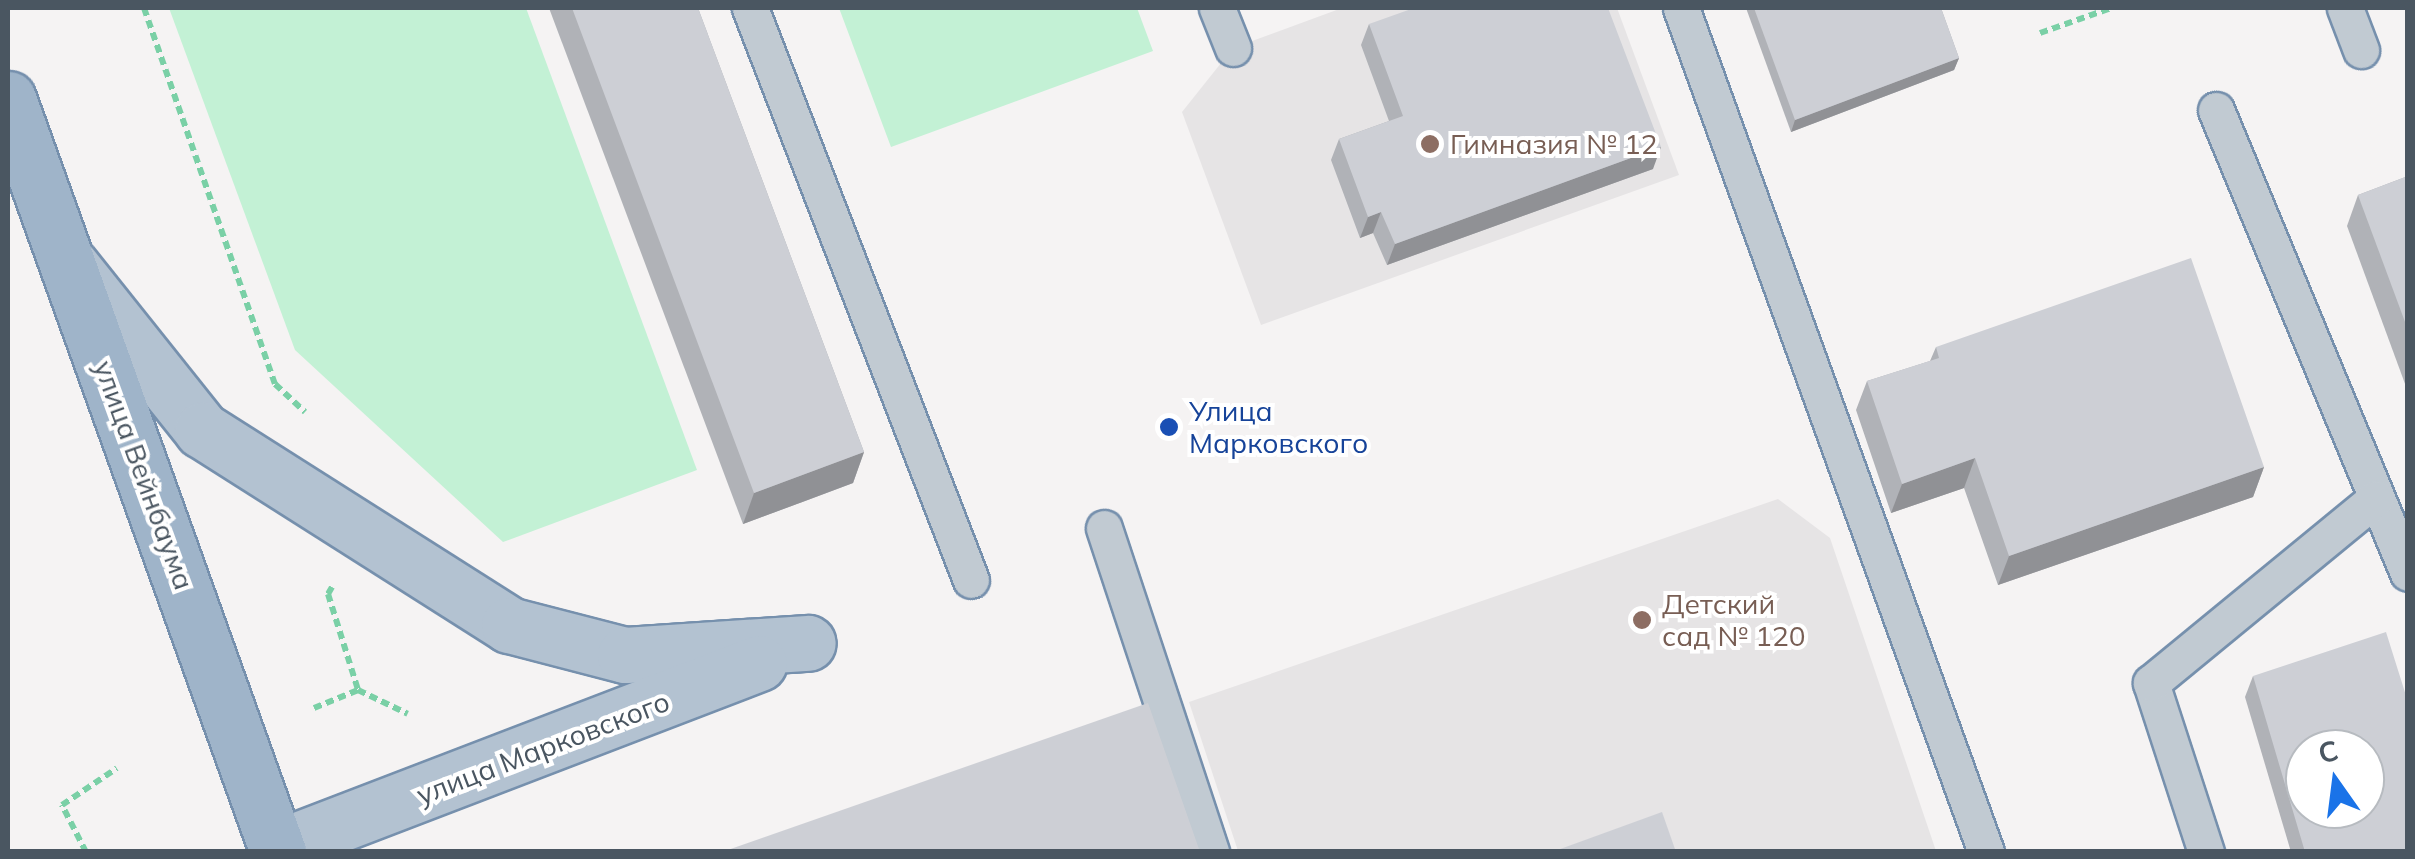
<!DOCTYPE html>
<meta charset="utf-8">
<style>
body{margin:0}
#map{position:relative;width:2415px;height:859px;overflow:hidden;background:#f5f3f3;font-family:Mulish,sans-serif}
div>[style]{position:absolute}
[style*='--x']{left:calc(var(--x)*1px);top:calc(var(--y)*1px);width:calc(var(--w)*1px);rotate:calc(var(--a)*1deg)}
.education>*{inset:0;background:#e6e4e5}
.green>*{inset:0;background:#c3f1d5}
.path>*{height:6px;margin-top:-3px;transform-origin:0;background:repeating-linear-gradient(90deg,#7ad0a6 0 8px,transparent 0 13px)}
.roads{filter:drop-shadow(2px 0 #7690ad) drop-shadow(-2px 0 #7690ad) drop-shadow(0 2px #7690ad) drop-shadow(0 -2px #7690ad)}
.service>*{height:35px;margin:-17.5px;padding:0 17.5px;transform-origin:17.5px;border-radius:17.5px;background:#c1cad2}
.primary>*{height:55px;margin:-27.5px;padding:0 27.5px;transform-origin:27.5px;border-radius:27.5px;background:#b3c2d1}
.trunk>*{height:55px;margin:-27.5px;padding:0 27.5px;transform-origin:27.5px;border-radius:27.5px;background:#9fb4c9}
.wall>*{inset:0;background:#b0b2b7}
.shaded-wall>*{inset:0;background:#909195}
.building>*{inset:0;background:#cdcfd5}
.dots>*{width:28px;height:28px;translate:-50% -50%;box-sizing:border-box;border:5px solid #fff;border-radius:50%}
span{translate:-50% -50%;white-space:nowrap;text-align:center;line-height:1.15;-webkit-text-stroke:8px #fff;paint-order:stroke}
.education-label{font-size:28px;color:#785e54}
.left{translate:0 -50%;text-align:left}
.transit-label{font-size:28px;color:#164399}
.street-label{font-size:28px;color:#4a5661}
.frame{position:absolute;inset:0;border:10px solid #4a5661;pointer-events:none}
.north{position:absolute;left:2285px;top:729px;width:100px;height:100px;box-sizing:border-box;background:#fff;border:2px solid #b7bbc0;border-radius:50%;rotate:346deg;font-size:28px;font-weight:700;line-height:40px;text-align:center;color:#4a5661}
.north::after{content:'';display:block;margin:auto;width:35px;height:45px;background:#1a73e8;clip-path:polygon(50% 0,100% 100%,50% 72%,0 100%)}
</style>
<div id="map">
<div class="education">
<i style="clip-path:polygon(1342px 8px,1617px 8px,1679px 175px,1261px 325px,1182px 112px,1233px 48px)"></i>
<i style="clip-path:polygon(1778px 499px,1830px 538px,1936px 851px,1238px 851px,1189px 702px)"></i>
</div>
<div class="green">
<i style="clip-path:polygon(169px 8px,526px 8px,697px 470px,503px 542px,295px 350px)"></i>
<i style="clip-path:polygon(839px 8px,1137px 8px,1153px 51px,891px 147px)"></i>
</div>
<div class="path">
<i style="--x:144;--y:8;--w:398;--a:70.8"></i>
<i style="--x:275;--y:384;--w:41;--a:43"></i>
<i style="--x:2040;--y:33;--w:75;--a:-19.4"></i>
<i style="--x:332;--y:587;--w:8;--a:120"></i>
<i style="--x:328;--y:594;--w:101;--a:72.6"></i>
<i style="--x:314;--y:708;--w:48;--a:-22.2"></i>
<i style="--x:358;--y:690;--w:55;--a:25.6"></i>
<i style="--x:86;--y:852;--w:53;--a:-117.1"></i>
<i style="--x:62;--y:805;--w:66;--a:-33.9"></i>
</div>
<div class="roads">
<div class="service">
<i style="--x:750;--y:8;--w:613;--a:68.88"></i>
<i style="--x:1217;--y:8;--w:43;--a:68.2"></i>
<i style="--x:1681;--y:8;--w:897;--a:70.13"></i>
<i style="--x:2345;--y:8;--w:45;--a:69.1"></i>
<i style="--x:2216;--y:110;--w:501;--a:67.48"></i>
<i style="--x:1104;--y:528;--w:341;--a:71.7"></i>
<i style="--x:2206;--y:852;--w:178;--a:-108"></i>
<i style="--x:2151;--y:683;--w:291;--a:-39.4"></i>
</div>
<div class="primary">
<i style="--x:71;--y:266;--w:210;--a:51.4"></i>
<i style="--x:202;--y:430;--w:364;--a:32.4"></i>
<i style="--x:509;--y:625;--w:120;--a:14.5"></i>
<i style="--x:625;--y:655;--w:183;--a:-3.8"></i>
<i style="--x:277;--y:848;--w:516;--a:-21"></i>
</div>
<div class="trunk">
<i style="--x:8;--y:99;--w:800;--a:70.27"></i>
</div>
</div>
<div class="wall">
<i style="clip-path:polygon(549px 8px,698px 8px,864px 452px,853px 483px,743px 524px)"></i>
<i style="clip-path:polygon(1746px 8px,1941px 8px,1959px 58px,1954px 70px,1791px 132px)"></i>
<i style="clip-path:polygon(1369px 24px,1653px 169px,1387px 265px,1373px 233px,1360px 238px,1331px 160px,1339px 139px,1389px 121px,1361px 45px)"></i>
<i style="clip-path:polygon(2408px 176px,2408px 392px,2347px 226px,2358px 195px)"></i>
<i style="clip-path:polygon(1936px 347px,2264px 467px,2253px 497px,1998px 585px,1964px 488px,1891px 513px,1856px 410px,1867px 381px,1930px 361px)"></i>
<i style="clip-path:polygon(2253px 676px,2408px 852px,2291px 852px,2245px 697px)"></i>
</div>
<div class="shaded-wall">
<i style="clip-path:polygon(1959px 58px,1954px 70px,1791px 132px,1795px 120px)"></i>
<i style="clip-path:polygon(1661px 147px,1653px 169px,1387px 265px,1395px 244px)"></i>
<i style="clip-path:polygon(1381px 212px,1373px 233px,1360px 238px,1368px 217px)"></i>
<i style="clip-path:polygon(864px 452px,853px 483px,743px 524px,754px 493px)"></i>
<i style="clip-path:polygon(1975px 458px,1964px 488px,1891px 513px,1902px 484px)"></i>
<i style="clip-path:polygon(2264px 467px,2253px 497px,1998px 585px,2009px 556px)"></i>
</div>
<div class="building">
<i style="clip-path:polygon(572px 8px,698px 8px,864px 452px,754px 493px)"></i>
<i style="clip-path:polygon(1414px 8px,1608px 8px,1661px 147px,1395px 244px,1381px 212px,1368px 217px,1339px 139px,1403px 116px,1369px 24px)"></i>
<i style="clip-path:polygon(1754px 8px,1941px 8px,1959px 58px,1795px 120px)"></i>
<i style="clip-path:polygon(2408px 176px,2408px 330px,2358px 195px)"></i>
<i style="clip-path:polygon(2191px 258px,2264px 467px,2009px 556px,1975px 458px,1902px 484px,1867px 381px,1939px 358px,1936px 347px)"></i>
<i style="clip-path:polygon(evenodd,2386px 632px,2408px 702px,2408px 852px,2305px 852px,2253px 676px,2386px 632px,2305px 749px,2365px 749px,2365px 809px,2305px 809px,2305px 749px)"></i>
<i style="clip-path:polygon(1148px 703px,1200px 852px,722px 852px)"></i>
<i style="clip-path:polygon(1662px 812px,1676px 852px,1552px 852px)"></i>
</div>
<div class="dots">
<i style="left:1430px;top:144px;background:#8d6e63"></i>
<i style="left:1169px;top:427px;background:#1a4fb4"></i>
<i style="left:1642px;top:620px;background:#8d6e63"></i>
</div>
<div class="education-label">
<span class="left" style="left:1450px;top:144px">Гимназия № 12</span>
<span class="left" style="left:1662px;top:620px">Детский<br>сад № 120</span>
</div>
<div class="transit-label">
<span class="left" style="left:1189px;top:427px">Улица<br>Марковского</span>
</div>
<div class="street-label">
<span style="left:144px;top:475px;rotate:70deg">улица Вейнбаума</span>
<span style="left:543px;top:748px;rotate:-21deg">улица Марковского</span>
</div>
<div class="frame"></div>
<div class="north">С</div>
</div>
